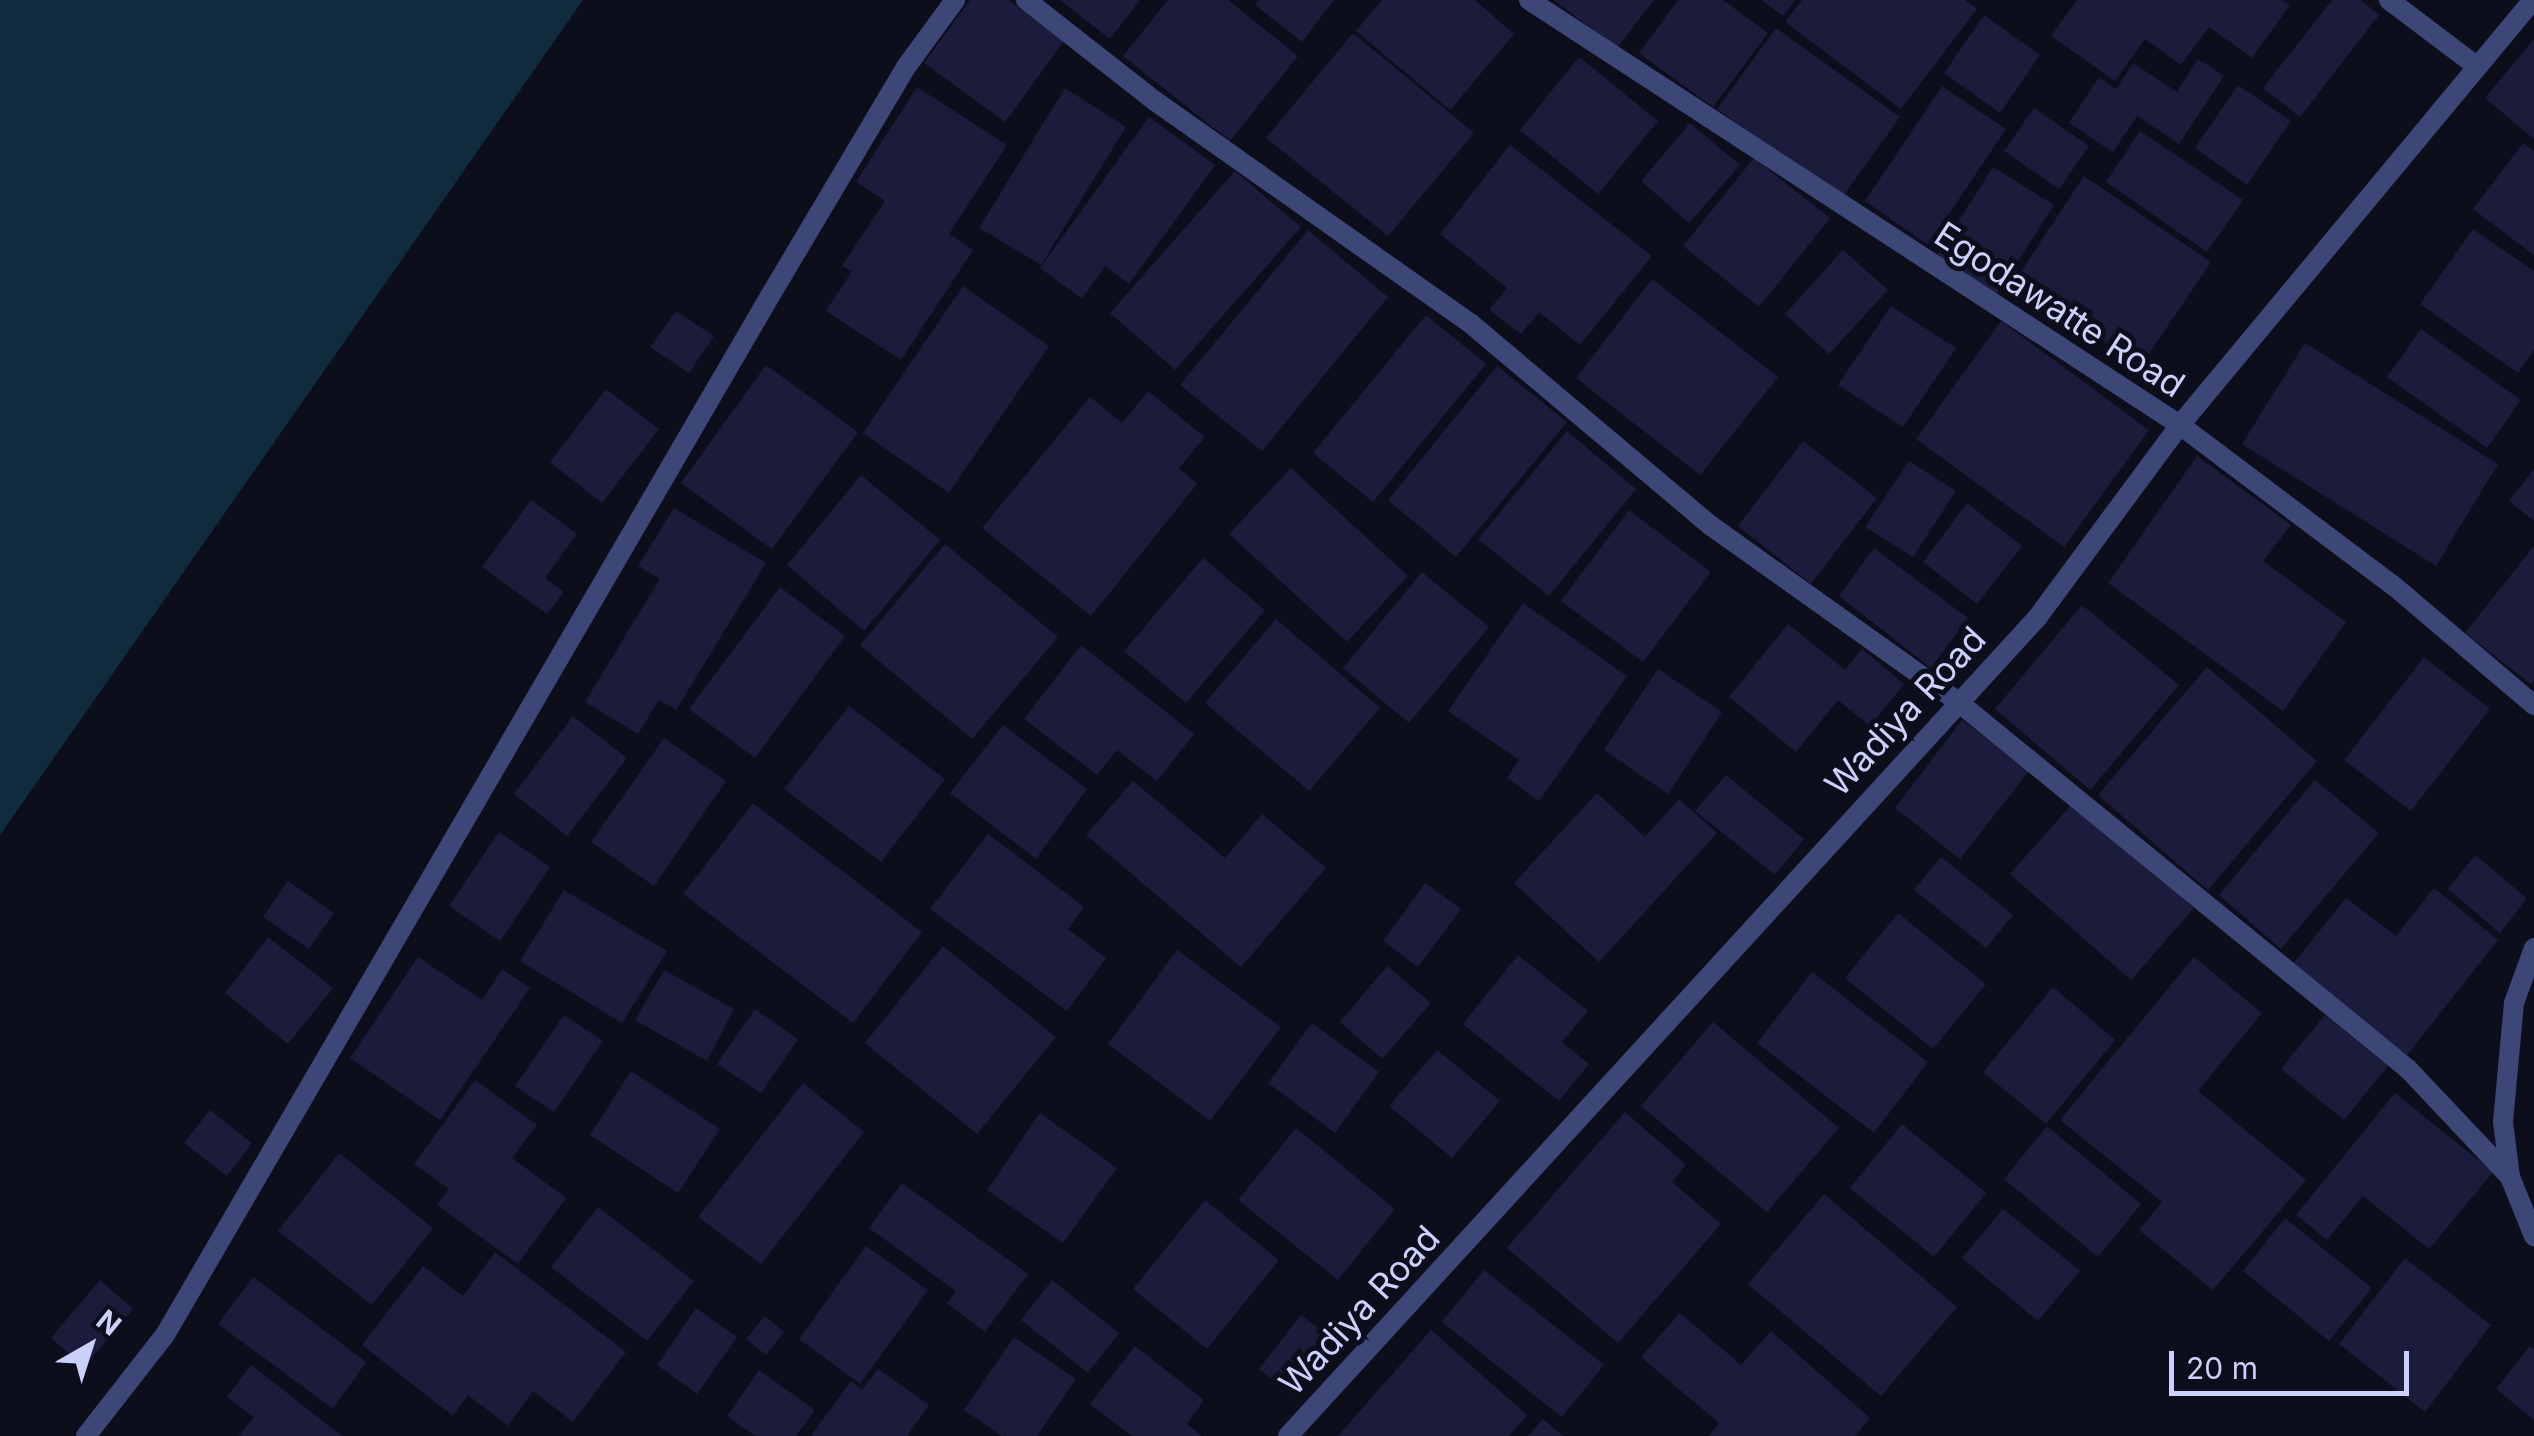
<!DOCTYPE html>
<style>
body{margin:0}
#map{position:relative;width:2534px;height:1436px;overflow:hidden;background:#0d0e1c;font-family:Inter,sans-serif}
div>[style]{position:absolute}
[style*='--x']{left:calc(var(--x)*1px);top:calc(var(--y)*1px);width:calc(var(--w)*1px);rotate:calc(var(--a)*1deg)}
.water>*{inset:0;background:#0f2b3d}
.building>*{inset:0;background:#1b1b3b}
.street>*{height:20px;margin:-10px;padding:0 10px;transform-origin:10px;border-radius:10px;background:#3c4777}
span{translate:-50% -50%;white-space:nowrap;text-align:center;line-height:1.15;-webkit-text-stroke:10px #0d0e1c;paint-order:stroke}
.street-label{font-size:35px;color:#ccd1fb}
.north{position:absolute;left:40px;top:1296px;width:100px;height:100px;-webkit-text-stroke:8px #0d0e1c;paint-order:stroke;rotate:39deg;font-size:28px;font-weight:700;line-height:40px;text-align:center;color:#ccd1fb}
.north::after{content:'';display:block;margin:auto;width:35px;height:45px;background:#ccd1fb;clip-path:polygon(50% 0,100% 100%,50% 72%,0 100%)}
.scale{position:absolute;left:2169px;top:1351px;width:240px;height:45px;box-sizing:border-box;border:5px solid #ccd1fb;border-top:0;padding-left:12px;font-size:30px;line-height:35px;white-space:nowrap;color:#ccd1fb;-webkit-text-stroke:8px #0d0e1c;paint-order:stroke}
</style>
<div id="map">
<div class="water">
<i style="clip-path:polygon(0 0,583px 0,0 835px)"></i>
</div>
<div class="building">
<i style="clip-path:polygon(970px 0,1008px 0,1064px 41px,1005px 122px,924px 63px)"></i>
<i style="clip-path:polygon(1060px 0,1140px 0,1110px 39px)"></i>
<i style="clip-path:polygon(1168px 0,1228px 0,1298px 56px,1230px 141px,1123px 56px)"></i>
<i style="clip-path:polygon(1259px 0,1334px 0,1302px 42px,1255px 5px)"></i>
<i style="clip-path:polygon(1382px 0,1475px 0,1514px 34px,1450px 110px,1356px 31px)"></i>
<i style="clip-path:polygon(1554px 0,1654px 0,1617px 48px)"></i>
<i style="clip-path:polygon(1678px 0,1723px 0,1768px 33px,1713px 107px,1639px 53px)"></i>
<i style="clip-path:polygon(1761px 0,1795px 0,1783px 16px)"></i>
<i style="clip-path:polygon(1802px 0,1965px 0,1977px 9px,1901px 109px,1785px 22px)"></i>
<i style="clip-path:polygon(2077px 0,2282px 0,2290px 5px,2252px 58px,2209px 27px,2181px 65px,2145px 39px,2115px 81px,2051px 36px)"></i>
<i style="clip-path:polygon(2332px 0,2361px 0,2379px 15px,2300px 117px,2263px 88px)"></i>
<i style="clip-path:polygon(1984px 15px,2040px 55px,2000px 113px,1944px 73px)"></i>
<i style="clip-path:polygon(1776px 28px,1900px 117px,1841px 199px,1717px 109px)"></i>
<i style="clip-path:polygon(1353px 33px,1474px 133px,1388px 236px,1266px 138px)"></i>
<i style="clip-path:polygon(2534px 39px,2534px 139px,2485px 98px)"></i>
<i style="clip-path:polygon(1579px 57px,1658px 121px,1598px 194px,1520px 130px)"></i>
<i style="clip-path:polygon(2198px 59px,2224px 76px,2179px 144px,2137px 116px,2113px 152px,2069px 123px,2099px 77px,2116px 89px,2133px 63px,2177px 92px)"></i>
<i style="clip-path:polygon(2238px 85px,2291px 121px,2247px 185px,2195px 148px)"></i>
<i style="clip-path:polygon(1942px 86px,2006px 129px,1928px 245px,1865px 201px)"></i>
<i style="clip-path:polygon(917px 87px,1007px 145px,949px 234px,973px 250px,901px 360px,826px 311px,852px 271px,842px 266px,885px 201px,856px 182px)"></i>
<i style="clip-path:polygon(1065px 88px,1126px 127px,1041px 265px,979px 228px)"></i>
<i style="clip-path:polygon(2034px 108px,2089px 146px,2059px 189px,2004px 151px)"></i>
<i style="clip-path:polygon(1149px 117px,1215px 165px,1129px 284px,1105px 266px,1082px 299px,1040px 268px)"></i>
<i style="clip-path:polygon(1690px 123px,1740px 165px,1689px 223px,1641px 181px)"></i>
<i style="clip-path:polygon(2140px 131px,2243px 200px,2207px 252px,2106px 182px)"></i>
<i style="clip-path:polygon(2523px 143px,2534px 151px,2534px 255px,2473px 209px)"></i>
<i style="clip-path:polygon(1510px 145px,1652px 256px,1580px 345px,1539px 312px,1521px 334px,1489px 310px,1507px 288px,1440px 234px)"></i>
<i style="clip-path:polygon(1754px 158px,1830px 218px,1759px 307px,1683px 246px)"></i>
<i style="clip-path:polygon(1993px 167px,2054px 205px,1996px 295px,1936px 257px)"></i>
<i style="clip-path:polygon(1235px 171px,1301px 227px,1175px 370px,1110px 313px)"></i>
<i style="clip-path:polygon(2084px 176px,2211px 262px,2140px 367px,2014px 282px)"></i>
<i style="clip-path:polygon(2473px 229px,2534px 271px,2534px 350px,2518px 373px,2420px 304px)"></i>
<i style="clip-path:polygon(1308px 230px,1388px 297px,1262px 451px,1180px 385px)"></i>
<i style="clip-path:polygon(1843px 250px,1888px 290px,1829px 354px,1785px 314px)"></i>
<i style="clip-path:polygon(1652px 279px,1778px 377px,1700px 475px,1576px 378px)"></i>
<i style="clip-path:polygon(963px 286px,1049px 346px,949px 493px,863px 433px)"></i>
<i style="clip-path:polygon(1891px 306px,1956px 348px,1903px 427px,1838px 385px)"></i>
<i style="clip-path:polygon(676px 311px,714px 336px,689px 373px,650px 347px)"></i>
<i style="clip-path:polygon(1426px 315px,1486px 364px,1373px 502px,1313px 453px)"></i>
<i style="clip-path:polygon(2001px 321px,2149px 430px,2064px 547px,1916px 439px)"></i>
<i style="clip-path:polygon(2421px 329px,2521px 400px,2487px 448px,2387px 377px)"></i>
<i style="clip-path:polygon(2305px 343px,2498px 464px,2436px 566px,2242px 444px)"></i>
<i style="clip-path:polygon(766px 365px,858px 432px,772px 549px,681px 483px)"></i>
<i style="clip-path:polygon(1497px 366px,1567px 422px,1456px 557px,1388px 500px)"></i>
<i style="clip-path:polygon(606px 389px,659px 429px,602px 503px,550px 462px)"></i>
<i style="clip-path:polygon(1148px 391px,1205px 437px,1179px 468px,1197px 484px,1091px 616px,982px 528px,1090px 397px,1122px 423px)"></i>
<i style="clip-path:polygon(1567px 431px,1636px 489px,1549px 596px,1478px 539px)"></i>
<i style="clip-path:polygon(1803px 441px,1877px 498px,1811px 584px,1738px 526px)"></i>
<i style="clip-path:polygon(2197px 456px,2291px 525px,2263px 561px,2346px 622px,2283px 711px,2108px 583px)"></i>
<i style="clip-path:polygon(1909px 461px,1956px 491px,1913px 557px,1865px 527px)"></i>
<i style="clip-path:polygon(1291px 468px,1408px 576px,1347px 642px,1229px 534px)"></i>
<i style="clip-path:polygon(2534px 469px,2534px 521px,2509px 501px)"></i>
<i style="clip-path:polygon(861px 475px,940px 540px,864px 631px,787px 565px)"></i>
<i style="clip-path:polygon(531px 500px,577px 534px,545px 578px,564px 592px,547px 614px,482px 567px)"></i>
<i style="clip-path:polygon(1967px 503px,2022px 546px,1977px 604px,1923px 562px)"></i>
<i style="clip-path:polygon(674px 508px,766px 563px,676px 710px,659px 700px,638px 734px,585px 702px,660px 579px,638px 566px)"></i>
<i style="clip-path:polygon(1629px 510px,1711px 572px,1643px 662px,1561px 601px)"></i>
<i style="clip-path:polygon(945px 544px,1058px 637px,972px 739px,860px 645px)"></i>
<i style="clip-path:polygon(2534px 546px,2534px 681px,2531px 684px,2465px 633px)"></i>
<i style="clip-path:polygon(1874px 548px,1968px 618px,1931px 668px,1839px 596px)"></i>
<i style="clip-path:polygon(1203px 558px,1265px 610px,1186px 703px,1124px 651px)"></i>
<i style="clip-path:polygon(1422px 572px,1489px 627px,1409px 723px,1343px 668px)"></i>
<i style="clip-path:polygon(780px 587px,845px 636px,755px 758px,689px 709px)"></i>
<i style="clip-path:polygon(1523px 603px,1627px 676px,1539px 801px,1507px 778px,1519px 760px,1448px 711px)"></i>
<i style="clip-path:polygon(2082px 605px,2179px 685px,2090px 790px,1995px 709px)"></i>
<i style="clip-path:polygon(1276px 619px,1380px 708px,1309px 791px,1205px 703px)"></i>
<i style="clip-path:polygon(1788px 624px,1845px 670px,1862px 649px,1904px 684px,1870px 726px,1838px 700px,1796px 752px,1729px 697px)"></i>
<i style="clip-path:polygon(1081px 645px,1194px 734px,1157px 781px,1117px 750px,1097px 775px,1024px 719px)"></i>
<i style="clip-path:polygon(2424px 657px,2490px 709px,2411px 811px,2344px 760px)"></i>
<i style="clip-path:polygon(2207px 667px,2317px 761px,2208px 890px,2098px 795px)"></i>
<i style="clip-path:polygon(1658px 669px,1722px 712px,1668px 794px,1604px 750px)"></i>
<i style="clip-path:polygon(849px 706px,945px 779px,881px 862px,784px 789px)"></i>
<i style="clip-path:polygon(573px 716px,627px 758px,567px 836px,514px 794px)"></i>
<i style="clip-path:polygon(1962px 720px,2029px 771px,1960px 859px,1895px 808px)"></i>
<i style="clip-path:polygon(1003px 725px,1087px 789px,1036px 859px,950px 793px)"></i>
<i style="clip-path:polygon(664px 738px,726px 781px,654px 886px,591px 842px)"></i>
<i style="clip-path:polygon(1726px 775px,1804px 839px,1775px 875px,1695px 811px)"></i>
<i style="clip-path:polygon(2315px 780px,2379px 833px,2281px 949px,2219px 895px)"></i>
<i style="clip-path:polygon(1133px 781px,1225px 858px,1262px 814px,1326px 868px,1241px 967px,1086px 835px)"></i>
<i style="clip-path:polygon(1597px 793px,1645px 837px,1679px 799px,1717px 833px,1599px 962px,1514px 883px)"></i>
<i style="clip-path:polygon(753px 803px,922px 932px,853px 1023px,683px 894px)"></i>
<i style="clip-path:polygon(2073px 803px,2194px 908px,2131px 980px,2010px 874px)"></i>
<i style="clip-path:polygon(499px 832px,550px 867px,500px 941px,449px 906px)"></i>
<i style="clip-path:polygon(988px 834px,1084px 907px,1068px 929px,1106px 958px,1067px 1011px,930px 909px)"></i>
<i style="clip-path:polygon(2475px 855px,2527px 898px,2500px 933px,2448px 889px)"></i>
<i style="clip-path:polygon(1941px 857px,2013px 915px,1986px 948px,1914px 890px)"></i>
<i style="clip-path:polygon(288px 881px,334px 913px,309px 949px,263px 917px)"></i>
<i style="clip-path:polygon(1425px 883px,1461px 909px,1418px 967px,1383px 941px)"></i>
<i style="clip-path:polygon(2434px 888px,2498px 940px,2407px 1055px,2293px 964px,2346px 898px,2396px 936px)"></i>
<i style="clip-path:polygon(564px 890px,667px 951px,622px 1023px,520px 961px)"></i>
<i style="clip-path:polygon(1898px 913px,1986px 984px,1933px 1049px,1845px 978px)"></i>
<i style="clip-path:polygon(268px 937px,333px 988px,288px 1044px,225px 993px)"></i>
<i style="clip-path:polygon(943px 946px,1056px 1037px,977px 1134px,865px 1043px)"></i>
<i style="clip-path:polygon(1177px 950px,1281px 1027px,1210px 1121px,1108px 1044px)"></i>
<i style="clip-path:polygon(1518px 955px,1588px 1011px,1562px 1042px,1589px 1064px,1559px 1101px,1463px 1024px)"></i>
<i style="clip-path:polygon(418px 957px,482px 1000px,502px 969px,530px 988px,440px 1120px,350px 1058px)"></i>
<i style="clip-path:polygon(2194px 957px,2262px 1013px,2198px 1091px,2306px 1180px,2213px 1290px,2139px 1230px,2162px 1202px,2060px 1120px)"></i>
<i style="clip-path:polygon(1387px 966px,1431px 1003px,1382px 1059px,1340px 1022px)"></i>
<i style="clip-path:polygon(664px 970px,734px 1009px,707px 1061px,635px 1020px)"></i>
<i style="clip-path:polygon(1812px 972px,1928px 1062px,1874px 1133px,1757px 1043px)"></i>
<i style="clip-path:polygon(2053px 987px,2115px 1040px,2046px 1124px,1983px 1072px)"></i>
<i style="clip-path:polygon(755px 1009px,798px 1039px,761px 1093px,717px 1064px)"></i>
<i style="clip-path:polygon(564px 1015px,603px 1041px,554px 1112px,515px 1086px)"></i>
<i style="clip-path:polygon(2325px 1015px,2388px 1066px,2344px 1120px,2281px 1069px)"></i>
<i style="clip-path:polygon(1713px 1022px,1839px 1128px,1767px 1212px,1641px 1106px)"></i>
<i style="clip-path:polygon(1312px 1023px,1379px 1072px,1335px 1133px,1268px 1083px)"></i>
<i style="clip-path:polygon(1437px 1050px,1500px 1101px,1452px 1158px,1389px 1106px)"></i>
<i style="clip-path:polygon(631px 1071px,720px 1129px,678px 1193px,590px 1135px)"></i>
<i style="clip-path:polygon(475px 1080px,537px 1125px,512px 1158px,566px 1198px,518px 1264px,437px 1205px,449px 1189px,414px 1164px)"></i>
<i style="clip-path:polygon(803px 1083px,864px 1132px,761px 1264px,698px 1217px)"></i>
<i style="clip-path:polygon(2395px 1093px,2493px 1172px,2429px 1249px,2363px 1196px,2327px 1240px,2296px 1215px)"></i>
<i style="clip-path:polygon(210px 1110px,252px 1143px,227px 1176px,184px 1143px)"></i>
<i style="clip-path:polygon(1625px 1112px,1686px 1165px,1672px 1182px,1721px 1224px,1618px 1343px,1507px 1248px)"></i>
<i style="clip-path:polygon(1040px 1113px,1117px 1168px,1063px 1243px,987px 1190px)"></i>
<i style="clip-path:polygon(1902px 1124px,1986px 1193px,1934px 1257px,1850px 1188px)"></i>
<i style="clip-path:polygon(2047px 1126px,2141px 1204px,2098px 1257px,2004px 1179px)"></i>
<i style="clip-path:polygon(1296px 1128px,1395px 1209px,1338px 1280px,1238px 1200px)"></i>
<i style="clip-path:polygon(339px 1153px,433px 1228px,372px 1305px,278px 1231px)"></i>
<i style="clip-path:polygon(902px 1183px,1028px 1274px,985px 1332px,947px 1303px,956px 1291px,869px 1228px)"></i>
<i style="clip-path:polygon(1824px 1194px,1957px 1307px,1881px 1396px,1748px 1284px)"></i>
<i style="clip-path:polygon(1205px 1200px,1279px 1260px,1207px 1349px,1133px 1289px)"></i>
<i style="clip-path:polygon(598px 1207px,694px 1281px,647px 1341px,551px 1267px)"></i>
<i style="clip-path:polygon(2003px 1209px,2080px 1271px,2038px 1321px,1962px 1258px)"></i>
<i style="clip-path:polygon(2285px 1218px,2372px 1288px,2329px 1341px,2243px 1271px)"></i>
<i style="clip-path:polygon(866px 1246px,928px 1290px,860px 1384px,799px 1339px)"></i>
<i style="clip-path:polygon(495px 1252px,626px 1352px,573px 1422px,533px 1391px,508px 1426px,468px 1395px,453px 1416px,362px 1345px,423px 1266px,463px 1296px)"></i>
<i style="clip-path:polygon(2405px 1258px,2491px 1325px,2425px 1412px,2339px 1344px)"></i>
<i style="clip-path:polygon(1484px 1270px,1604px 1365px,1562px 1417px,1442px 1322px)"></i>
<i style="clip-path:polygon(253px 1277px,366px 1362px,333px 1409px,218px 1324px)"></i>
<i style="clip-path:polygon(100px 1280px,133px 1309px,84px 1367px,51px 1338px)"></i>
<i style="clip-path:polygon(1052px 1280px,1119px 1333px,1088px 1373px,1021px 1320px)"></i>
<i style="clip-path:polygon(696px 1308px,737px 1337px,697px 1394px,657px 1365px)"></i>
<i style="clip-path:polygon(1680px 1313px,1741px 1365px,1771px 1331px,1870px 1418px,1855px 1436px,1709px 1436px,1719px 1423px,1641px 1357px)"></i>
<i style="clip-path:polygon(1301px 1315px,1335px 1342px,1295px 1396px,1259px 1369px)"></i>
<i style="clip-path:polygon(765px 1316px,784px 1332px,766px 1355px,746px 1339px)"></i>
<i style="clip-path:polygon(1431px 1330px,1527px 1415px,1509px 1436px,1338px 1436px)"></i>
<i style="clip-path:polygon(1014px 1337px,1076px 1379px,1037px 1436px,1002px 1436px,964px 1410px)"></i>
<i style="clip-path:polygon(1135px 1346px,1204px 1400px,1187px 1424px,1202px 1436px,1132px 1436px,1090px 1404px)"></i>
<i style="clip-path:polygon(2530px 1346px,2534px 1349px,2534px 1420px,2496px 1389px)"></i>
<i style="clip-path:polygon(251px 1365px,342px 1436px,239px 1436px,254px 1417px,227px 1397px)"></i>
<i style="clip-path:polygon(878px 1369px,929px 1405px,907px 1436px,811px 1436px,851px 1381px,862px 1390px)"></i>
<i style="clip-path:polygon(759px 1370px,815px 1410px,796px 1436px,755px 1436px,727px 1416px)"></i>
<i style="clip-path:polygon(1543px 1419px,1563px 1436px,1528px 1436px)"></i>
</div>
<div class="street">
<i style="--x:1026;--y:0;--w:164;--a:38.1"></i>
<i style="--x:1155;--y:101;--w:385;--a:35.2"></i>
<i style="--x:1470;--y:323;--w:314;--a:40.1"></i>
<i style="--x:1710;--y:525;--w:303;--a:35.5"></i>
<i style="--x:1957;--y:701;--w:582;--a:39.21"></i>
<i style="--x:2408;--y:1069;--w:149;--a:46.6"></i>
<i style="--x:1529;--y:0;--w:777;--a:33.14"></i>
<i style="--x:2180;--y:425;--w:268;--a:37"></i>
<i style="--x:2394;--y:586;--w:184;--a:40.4"></i>
<i style="--x:2389;--y:0;--w:108;--a:37.1"></i>
<i style="--x:2534;--y:948;--w:59;--a:110"></i>
<i style="--x:2514;--y:1003;--w:120;--a:95.3"></i>
<i style="--x:2503;--y:1122;--w:55;--a:82.7"></i>
<i style="--x:2510;--y:1177;--w:64;--a:67.9"></i>
<i style="--x:86;--y:1436;--w:128;--a:-52"></i>
<i style="--x:165;--y:1335;--w:1202;--a:-59.79"></i>
<i style="--x:770;--y:296;--w:266;--a:-59.3"></i>
<i style="--x:906;--y:67;--w:83;--a:-53.8"></i>
<i style="--x:1288;--y:1436;--w:1109;--a:-47.52"></i>
<i style="--x:2037;--y:618;--w:240;--a:-53.5"></i>
<i style="--x:2180;--y:425;--w:552;--a:-50.29"></i>
</div>
<div class="street-label">
<span style="left:2060px;top:309px;rotate:33deg">Egodawatte Road</span>
<span style="left:1905px;top:711px;rotate:-47deg">Wadiya Road</span>
<span style="left:1359px;top:1310px;rotate:-47deg">Wadiya Road</span>
</div>
<div class="north">N</div>
<div class="scale">20 m</div>
</div>
